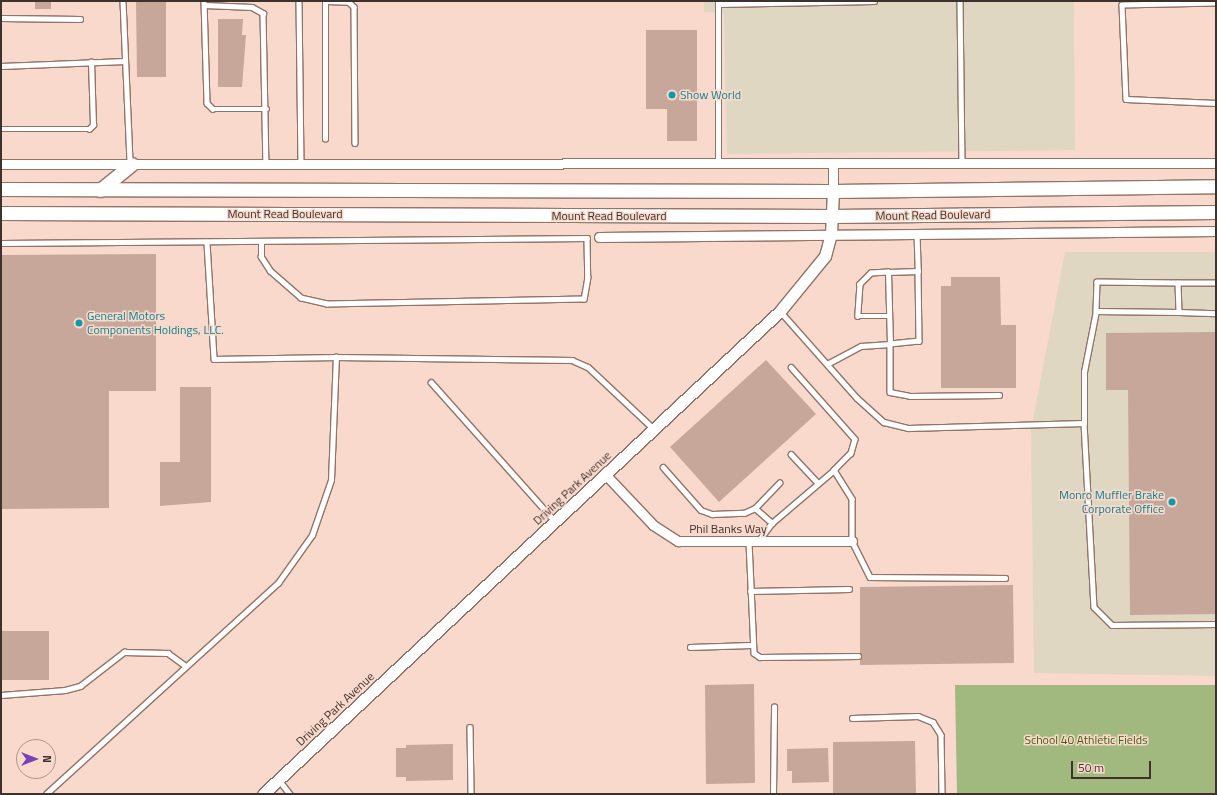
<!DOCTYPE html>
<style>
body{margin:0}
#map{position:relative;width:1217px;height:795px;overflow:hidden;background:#f9d9cc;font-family:"Titillium Web",sans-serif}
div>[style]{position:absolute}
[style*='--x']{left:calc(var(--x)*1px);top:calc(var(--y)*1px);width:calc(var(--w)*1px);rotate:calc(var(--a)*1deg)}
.commercial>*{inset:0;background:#dfd7c2}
.green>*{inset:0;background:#a1b97e}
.building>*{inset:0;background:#c6a79a}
.roads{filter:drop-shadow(1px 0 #917468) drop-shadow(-1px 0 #917468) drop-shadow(0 1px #917468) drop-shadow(0 -1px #917468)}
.service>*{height:4.5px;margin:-2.25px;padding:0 2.25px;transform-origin:2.25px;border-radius:2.25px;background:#fff}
.minor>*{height:9px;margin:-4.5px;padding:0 4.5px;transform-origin:4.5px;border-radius:4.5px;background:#fff}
.tertiary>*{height:11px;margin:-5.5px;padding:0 5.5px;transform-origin:5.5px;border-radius:5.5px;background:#fff}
.secondary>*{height:13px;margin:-6.5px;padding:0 6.5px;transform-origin:6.5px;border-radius:6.5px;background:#fff}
.dots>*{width:11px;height:11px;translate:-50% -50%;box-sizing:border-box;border:2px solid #f9d9cc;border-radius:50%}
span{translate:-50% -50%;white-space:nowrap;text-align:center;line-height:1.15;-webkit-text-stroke:3px #f9d9cc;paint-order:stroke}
.culture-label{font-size:12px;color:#0d838f}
.left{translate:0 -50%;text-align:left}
.right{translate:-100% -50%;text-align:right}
.street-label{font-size:12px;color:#3e322c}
.park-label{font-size:12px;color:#445d0d}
.frame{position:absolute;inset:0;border:2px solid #3e322c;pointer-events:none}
.north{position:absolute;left:16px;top:739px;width:40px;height:40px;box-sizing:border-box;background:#f9d9cc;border:1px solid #ae968c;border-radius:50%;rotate:90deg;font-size:11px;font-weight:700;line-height:16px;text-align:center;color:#3e322c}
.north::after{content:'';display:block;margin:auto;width:14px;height:18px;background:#7941b8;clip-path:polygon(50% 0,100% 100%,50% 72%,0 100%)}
.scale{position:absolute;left:1071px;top:761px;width:80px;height:18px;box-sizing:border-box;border:2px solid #3e322c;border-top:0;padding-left:5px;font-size:12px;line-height:14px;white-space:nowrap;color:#3e322c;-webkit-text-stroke:3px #f9d9cc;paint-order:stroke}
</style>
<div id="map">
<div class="commercial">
<i style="clip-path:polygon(704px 1px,1074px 1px,1075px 150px,727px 154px,724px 13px,704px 12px)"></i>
<i style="clip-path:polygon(1065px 252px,1216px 252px,1216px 676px,1034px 673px,1031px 430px)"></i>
</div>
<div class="green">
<i style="clip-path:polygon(955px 685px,1216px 685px,1216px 794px,957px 794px)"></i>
</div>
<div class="building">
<i style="clip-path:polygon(35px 1px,51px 1px,51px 9px,35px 9px)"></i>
<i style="clip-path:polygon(136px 1px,166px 1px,166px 77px,137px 77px)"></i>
<i style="clip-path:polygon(218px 19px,243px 19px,242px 35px,246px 35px,242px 87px,218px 87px)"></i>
<i style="clip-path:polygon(646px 30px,697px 30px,697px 141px,667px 141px,667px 109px,646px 109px)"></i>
<i style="clip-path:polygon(156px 254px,156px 391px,109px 391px,109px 508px,1px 509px,1px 255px)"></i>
<i style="clip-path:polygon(951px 277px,1000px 277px,1001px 325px,1016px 325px,1016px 388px,941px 388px,941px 286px,951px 286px)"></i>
<i style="clip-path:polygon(1216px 332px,1216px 614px,1130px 615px,1128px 390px,1106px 390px,1106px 333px)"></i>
<i style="clip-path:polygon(766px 360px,816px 414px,719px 502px,670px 447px)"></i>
<i style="clip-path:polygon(180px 387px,211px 387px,211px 502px,160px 506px,160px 462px,180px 462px)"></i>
<i style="clip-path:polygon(1013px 585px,1014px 663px,860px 665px,860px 587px)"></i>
<i style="clip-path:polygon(1px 631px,49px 631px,49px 680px,1px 680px)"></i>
<i style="clip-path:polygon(754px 684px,755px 783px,706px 784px,705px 685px)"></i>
<i style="clip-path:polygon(915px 741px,916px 794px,833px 794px,833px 742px)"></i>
<i style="clip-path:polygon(453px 744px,453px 780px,406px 781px,406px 777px,396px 777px,396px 748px,406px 748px,406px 745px)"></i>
<i style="clip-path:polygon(828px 748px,829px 782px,792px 783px,792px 771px,787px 771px,787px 749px)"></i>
</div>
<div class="roads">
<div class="service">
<i style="--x:123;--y:1;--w:162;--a:87.5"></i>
<i style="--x:204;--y:1;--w:102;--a:88.3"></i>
<i style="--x:207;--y:103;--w:8;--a:45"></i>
<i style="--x:213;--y:109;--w:54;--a:0"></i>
<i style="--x:299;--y:1;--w:163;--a:89.3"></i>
<i style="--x:960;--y:1;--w:162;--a:89.3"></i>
<i style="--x:1216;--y:3;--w:94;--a:178.8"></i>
<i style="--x:1122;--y:5;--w:94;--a:87.6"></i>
<i style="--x:1126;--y:99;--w:90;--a:2.5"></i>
<i style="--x:718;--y:4;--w:156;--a:-1.1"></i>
<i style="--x:204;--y:5;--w:48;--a:2.4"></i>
<i style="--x:252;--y:7;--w:13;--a:29"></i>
<i style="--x:263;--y:13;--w:151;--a:88.9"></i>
<i style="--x:1;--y:18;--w:79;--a:0.7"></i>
<i style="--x:1;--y:66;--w:124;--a:-2.3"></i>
<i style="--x:1;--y:129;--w:88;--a:0"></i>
<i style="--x:89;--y:129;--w:6;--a:-45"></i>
<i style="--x:93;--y:125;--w:63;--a:-91.8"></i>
<i style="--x:325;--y:139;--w:138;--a:-90"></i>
<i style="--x:325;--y:1;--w:24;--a:2"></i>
<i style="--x:349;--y:2;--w:7;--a:45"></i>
<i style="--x:354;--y:7;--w:136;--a:89.6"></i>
<i style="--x:718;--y:163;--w:162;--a:-90"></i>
<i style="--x:917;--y:234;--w:37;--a:88"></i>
<i style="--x:918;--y:271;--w:70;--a:89.2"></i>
<i style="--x:919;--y:341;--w:29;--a:174"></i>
<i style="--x:890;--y:344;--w:72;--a:-91.6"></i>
<i style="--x:888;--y:272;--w:30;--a:-2"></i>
<i style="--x:1;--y:243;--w:586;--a:-0.49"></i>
<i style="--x:587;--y:238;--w:39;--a:89"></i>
<i style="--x:588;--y:277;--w:22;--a:100"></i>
<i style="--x:584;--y:299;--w:257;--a:178.9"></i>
<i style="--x:327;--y:304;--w:27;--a:-167"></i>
<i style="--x:301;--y:298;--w:41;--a:-138.9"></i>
<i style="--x:270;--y:271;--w:17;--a:-123"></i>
<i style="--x:261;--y:257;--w:14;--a:-90"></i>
<i style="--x:207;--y:243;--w:116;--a:86.5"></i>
<i style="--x:214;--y:359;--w:122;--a:-0.9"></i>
<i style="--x:888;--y:272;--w:17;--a:177"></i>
<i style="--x:871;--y:273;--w:16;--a:135"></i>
<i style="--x:860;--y:284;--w:32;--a:94"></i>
<i style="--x:858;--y:316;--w:31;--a:0"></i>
<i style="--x:1178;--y:283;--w:81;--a:-179.3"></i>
<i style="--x:1097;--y:282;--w:29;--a:92"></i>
<i style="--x:1096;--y:311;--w:83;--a:0.7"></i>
<i style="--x:1216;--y:283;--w:38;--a:180"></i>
<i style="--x:1178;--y:283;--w:29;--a:88"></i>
<i style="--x:1179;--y:312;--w:37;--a:2"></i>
<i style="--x:780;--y:311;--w:116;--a:48.5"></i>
<i style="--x:857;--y:398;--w:36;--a:42"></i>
<i style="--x:884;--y:422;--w:25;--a:14"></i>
<i style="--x:908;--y:428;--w:176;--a:-1.6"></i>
<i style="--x:1084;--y:423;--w:184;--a:86.9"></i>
<i style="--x:1094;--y:607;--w:25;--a:45"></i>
<i style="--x:1112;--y:625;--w:104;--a:-0.6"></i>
<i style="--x:827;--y:364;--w:38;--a:-28"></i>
<i style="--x:861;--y:346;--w:29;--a:-4"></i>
<i style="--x:890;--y:344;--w:48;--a:90"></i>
<i style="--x:890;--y:392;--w:20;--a:11"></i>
<i style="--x:910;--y:396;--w:89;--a:-0.6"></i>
<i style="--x:791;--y:367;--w:96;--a:48.4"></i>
<i style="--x:855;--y:439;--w:15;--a:106"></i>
<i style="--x:851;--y:453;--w:24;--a:135"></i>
<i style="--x:834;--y:470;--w:34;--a:58"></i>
<i style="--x:852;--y:499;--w:42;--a:90"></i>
<i style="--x:852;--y:541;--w:40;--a:63.4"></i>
<i style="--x:870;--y:577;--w:135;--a:0.4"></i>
<i style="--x:431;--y:382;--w:186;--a:48.3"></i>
<i style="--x:1084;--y:423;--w:51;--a:-90"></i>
<i style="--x:1084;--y:372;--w:62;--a:-78.9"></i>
<i style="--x:791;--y:454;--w:40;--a:47"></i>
<i style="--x:663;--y:467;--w:57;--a:48.5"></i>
<i style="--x:701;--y:510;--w:12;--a:20"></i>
<i style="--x:712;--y:514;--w:32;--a:-2"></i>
<i style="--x:744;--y:513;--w:12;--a:-24"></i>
<i style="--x:755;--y:508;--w:23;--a:41"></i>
<i style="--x:772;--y:523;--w:82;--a:-40.5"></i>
<i style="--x:755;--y:508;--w:35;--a:-46"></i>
<i style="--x:759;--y:540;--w:21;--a:-53"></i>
<i style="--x:749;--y:542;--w:111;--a:87.4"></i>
<i style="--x:754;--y:653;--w:7;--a:34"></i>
<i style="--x:760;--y:657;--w:98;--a:-0.6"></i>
<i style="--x:750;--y:591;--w:99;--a:-1.2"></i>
<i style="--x:690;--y:647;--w:61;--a:-1.9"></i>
<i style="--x:1;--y:695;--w:64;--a:-4.5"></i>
<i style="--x:65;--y:690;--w:16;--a:-15"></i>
<i style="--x:80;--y:686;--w:56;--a:-37.7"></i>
<i style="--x:124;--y:652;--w:44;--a:1.3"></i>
<i style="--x:168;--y:653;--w:22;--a:36"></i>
<i style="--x:852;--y:718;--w:66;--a:-1.7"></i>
<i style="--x:918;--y:716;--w:16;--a:22"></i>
<i style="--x:933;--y:722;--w:15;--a:58"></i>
<i style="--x:941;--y:735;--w:59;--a:89"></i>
<i style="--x:470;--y:727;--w:67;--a:89.1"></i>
<i style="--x:279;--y:780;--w:18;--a:52"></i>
<i style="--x:46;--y:794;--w:314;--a:-42.3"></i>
<i style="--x:278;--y:583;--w:59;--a:-54.7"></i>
<i style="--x:312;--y:535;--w:58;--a:-70.9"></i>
<i style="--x:331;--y:480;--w:123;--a:-87.7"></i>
<i style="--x:336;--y:357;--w:236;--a:0.7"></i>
<i style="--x:572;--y:360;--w:17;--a:24"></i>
<i style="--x:588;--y:367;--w:91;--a:43.2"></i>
<i style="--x:773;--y:794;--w:87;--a:-89.3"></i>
</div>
<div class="minor">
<i style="--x:1;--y:164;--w:1215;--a:-0.05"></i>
<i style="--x:833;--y:166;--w:25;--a:90"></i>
<i style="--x:599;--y:237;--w:617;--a:-0.56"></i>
<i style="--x:605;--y:474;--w:70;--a:46.7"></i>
<i style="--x:653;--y:525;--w:30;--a:33"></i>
<i style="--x:678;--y:541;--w:174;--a:0"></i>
</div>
<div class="tertiary">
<i style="--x:263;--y:794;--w:708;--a:-43.05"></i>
<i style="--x:780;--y:311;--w:71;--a:-50.7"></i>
<i style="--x:825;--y:256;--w:23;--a:-75"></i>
<i style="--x:831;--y:234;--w:43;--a:-87.3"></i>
</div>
<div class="secondary">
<i style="--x:1;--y:189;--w:832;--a:0.14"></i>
<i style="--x:833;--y:191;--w:383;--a:-0.7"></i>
<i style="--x:100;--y:190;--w:41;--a:-39.1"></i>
<i style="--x:1;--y:213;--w:832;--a:0.21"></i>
<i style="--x:833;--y:216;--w:383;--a:-0.6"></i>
</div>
</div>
<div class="dots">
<i style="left:672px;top:95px;background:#0f9aa8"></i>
<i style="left:79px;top:323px;background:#0f9aa8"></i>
<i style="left:1172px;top:502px;background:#0f9aa8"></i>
</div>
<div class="culture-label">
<span class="left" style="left:680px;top:95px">Show World</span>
<span class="left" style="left:87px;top:323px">General Motors<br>Components Holdings, LLC.</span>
<span class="right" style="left:1164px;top:502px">Monro Muffler Brake<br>Corporate Office</span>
</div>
<div class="street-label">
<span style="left:285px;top:214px">Mount Read Boulevard</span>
<span style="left:933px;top:215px;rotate:-1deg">Mount Read Boulevard</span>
<span style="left:609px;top:216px">Mount Read Boulevard</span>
<span style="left:572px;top:488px;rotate:-43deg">Driving Park Avenue</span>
<span style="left:728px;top:529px">Phil Banks Way</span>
<span style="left:335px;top:709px;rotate:-43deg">Driving Park Avenue</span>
</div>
<div class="park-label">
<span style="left:1086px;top:740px">School 40 Athletic Fields</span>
</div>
<div class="frame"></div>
<div class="north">N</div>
<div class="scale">50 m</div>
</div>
